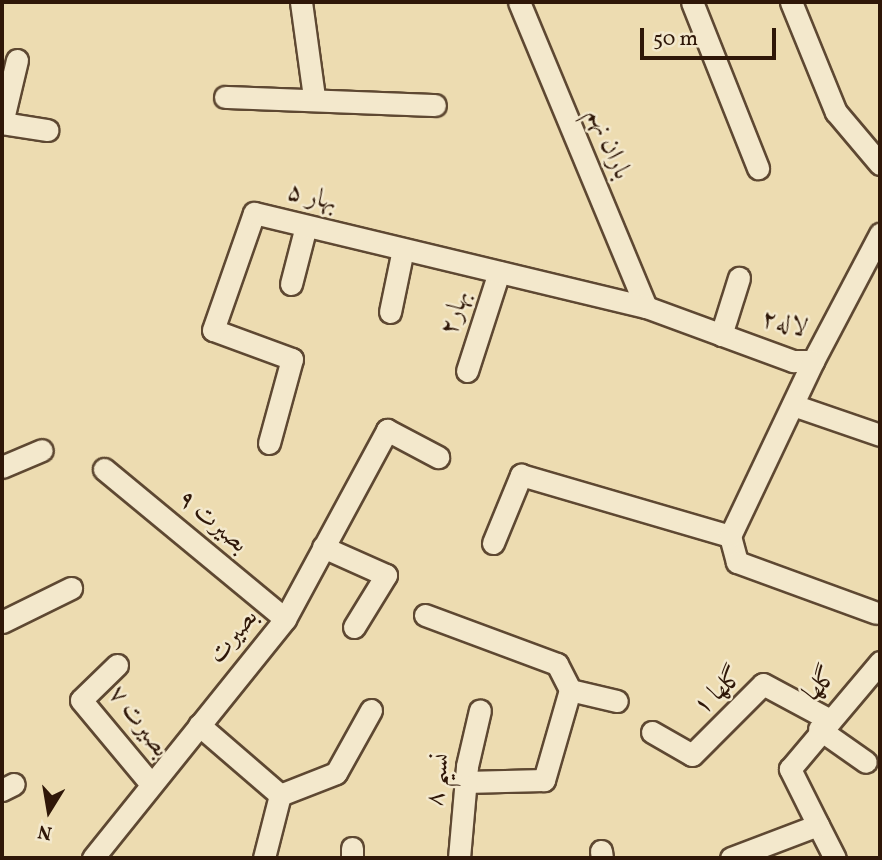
<!DOCTYPE html>
<meta charset="utf-8">
<style>
body{margin:0}
#map{position:relative;width:882px;height:860px;overflow:hidden;background:#eddcb1;font-family:Vollkorn,Amiri,serif}
div>[style]{position:absolute}
[style*='--x']{left:calc(var(--x)*1px);top:calc(var(--y)*1px);width:calc(var(--w)*1px);rotate:calc(var(--a)*1deg)}
.roads{filter:drop-shadow(2px 0 #5e4832) drop-shadow(-2px 0 #5e4832) drop-shadow(0 2px #5e4832) drop-shadow(0 -2px #5e4832)}
.minor>*{height:21px;margin:-10.5px;padding:0 10.5px;transform-origin:10.5px;border-radius:10.5px;background:#f3e8cc}
span{translate:-50% -50%;white-space:nowrap;text-align:center;line-height:1.15;-webkit-text-stroke:5px #f3e8cc;paint-order:stroke}
.street-label{font-size:26px;color:#2f1708}
.frame{position:absolute;inset:0;border:4px solid #2f1708;pointer-events:none}
.north{position:absolute;left:14px;top:776px;width:70px;height:70px;-webkit-text-stroke:5px #f3e8cc;paint-order:stroke;rotate:191deg;font-size:19px;font-weight:700;line-height:28px;text-align:center;color:#2f1708}
.north::after{content:'';display:block;margin:auto;width:24px;height:32px;background:#2f1708;clip-path:polygon(50% 0,100% 100%,50% 72%,0 100%)}
.scale{position:absolute;left:640px;top:28px;width:136px;height:32px;box-sizing:border-box;border:4px solid #2f1708;border-top:0;padding-left:9px;font-size:21px;line-height:24px;white-space:nowrap;color:#2f1708;-webkit-text-stroke:5px #f3e8cc;paint-order:stroke}
</style>
<div id="map">
<div class="roads">
<div class="minor">
<i style="--x:301;--y:2;--w:96;--a:82.2"></i>
<i style="--x:519;--y:2;--w:330;--a:67.4"></i>
<i style="--x:692;--y:2;--w:179;--a:68.3"></i>
<i style="--x:791;--y:2;--w:119;--a:67.8"></i>
<i style="--x:836;--y:112;--w:68;--a:49.8"></i>
<i style="--x:17;--y:60;--w:65;--a:103.4"></i>
<i style="--x:2;--y:123;--w:46;--a:8.8"></i>
<i style="--x:225;--y:97;--w:210;--a:2.2"></i>
<i style="--x:291;--y:284;--w:60;--a:-75.5"></i>
<i style="--x:390;--y:312;--w:64;--a:-78.3"></i>
<i style="--x:721;--y:335;--w:60;--a:-72.5"></i>
<i style="--x:467;--y:371;--w:104;--a:-72.1"></i>
<i style="--x:793;--y:405;--w:92;--a:19"></i>
<i style="--x:269;--y:443;--w:87;--a:-74.7"></i>
<i style="--x:292;--y:359;--w:84;--a:-159.8"></i>
<i style="--x:213;--y:330;--w:124;--a:-70.7"></i>
<i style="--x:254;--y:213;--w:403;--a:13.5"></i>
<i style="--x:646;--y:307;--w:157;--a:20.2"></i>
<i style="--x:793;--y:361;--w:20;--a:0"></i>
<i style="--x:813;--y:361;--w:144;--a:-62.2"></i>
<i style="--x:2;--y:467;--w:43;--a:-23"></i>
<i style="--x:104;--y:469;--w:235;--a:39.6"></i>
<i style="--x:730;--y:536;--w:27;--a:75"></i>
<i style="--x:737;--y:562;--w:148;--a:20.1"></i>
<i style="--x:493;--y:543;--w:74;--a:-67.6"></i>
<i style="--x:521;--y:475;--w:218;--a:16.3"></i>
<i style="--x:730;--y:536;--w:194;--a:-64.6"></i>
<i style="--x:323;--y:547;--w:69;--a:24"></i>
<i style="--x:386;--y:575;--w:61;--a:121.6"></i>
<i style="--x:425;--y:615;--w:141;--a:20.4"></i>
<i style="--x:557;--y:664;--w:29;--a:63"></i>
<i style="--x:570;--y:690;--w:94;--a:106.1"></i>
<i style="--x:544;--y:780;--w:79;--a:178.5"></i>
<i style="--x:2;--y:622;--w:77;--a:-26.2"></i>
<i style="--x:117;--y:665;--w:50;--a:135.8"></i>
<i style="--x:81;--y:700;--w:109;--a:50.2"></i>
<i style="--x:570;--y:690;--w:48;--a:13.2"></i>
<i style="--x:199;--y:725;--w:107;--a:40.8"></i>
<i style="--x:280;--y:795;--w:65;--a:104.3"></i>
<i style="--x:819;--y:729;--w:57;--a:35.1"></i>
<i style="--x:652;--y:732;--w:46;--a:29.9"></i>
<i style="--x:692;--y:755;--w:100;--a:-45"></i>
<i style="--x:763;--y:684;--w:74;--a:28.3"></i>
<i style="--x:2;--y:790;--w:13;--a:-27"></i>
<i style="--x:280;--y:795;--w:60;--a:-21.4"></i>
<i style="--x:336;--y:773;--w:72;--a:-60.9"></i>
<i style="--x:818;--y:825;--w:37;--a:63"></i>
<i style="--x:601;--y:851;--w:7;--a:82"></i>
<i style="--x:93;--y:858;--w:307;--a:-51.2"></i>
<i style="--x:285;--y:619;--w:215;--a:-61.6"></i>
<i style="--x:387;--y:430;--w:58;--a:27.9"></i>
<i style="--x:352;--y:858;--w:10;--a:-90"></i>
<i style="--x:459;--y:858;--w:92;--a:-85"></i>
<i style="--x:467;--y:766;--w:57;--a:-76.9"></i>
<i style="--x:731;--y:858;--w:93;--a:-20.8"></i>
<i style="--x:818;--y:825;--w:63;--a:-116.6"></i>
<i style="--x:790;--y:769;--w:140;--a:-49.9"></i>
</div>
</div>
<div class="street-label">
<span style="left:608px;top:144px;rotate:67deg">باران نهم</span>
<span style="left:312px;top:198px;rotate:14deg">بهار ۵</span>
<span style="left:456px;top:313px;rotate:-72deg">بهار۲</span>
<span style="left:784px;top:325px;rotate:15deg">لاله۲</span>
<span style="left:212px;top:522px;rotate:40deg">بصیرت ۹</span>
<span style="left:234px;top:637px;rotate:-51deg">بصیرت</span>
<span style="left:821px;top:685px;rotate:-48deg">گلها</span>
<span style="left:719px;top:692px;rotate:-42deg">گلها ۱</span>
<span style="left:138px;top:722px;rotate:52deg">بصیرت ۷</span>
<span style="left:439px;top:780px;rotate:-82deg">نسیم ۸</span>
</div>
<div class="frame"></div>
<div class="north">N</div>
<div class="scale">50 m</div>
</div>
